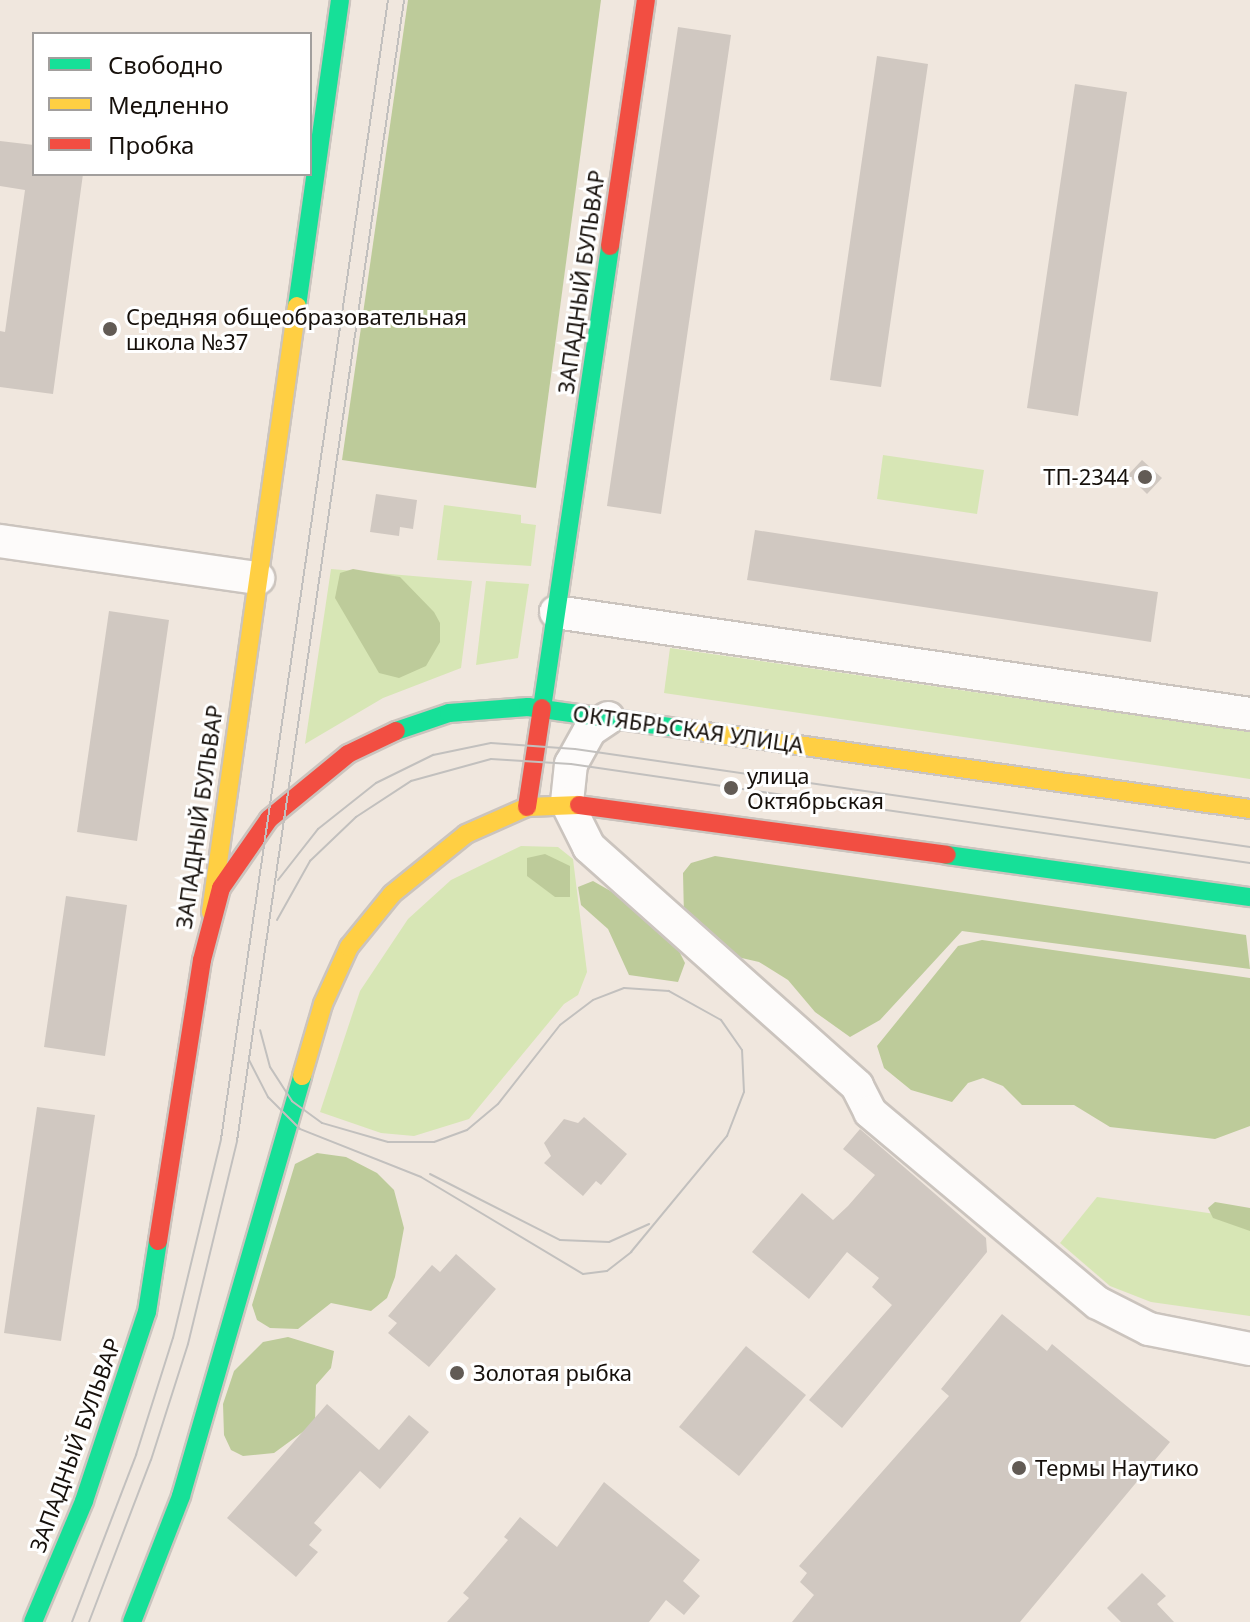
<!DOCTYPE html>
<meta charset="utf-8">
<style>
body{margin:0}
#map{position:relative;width:1250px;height:1622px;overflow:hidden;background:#f0e7de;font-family:"Noto Sans",sans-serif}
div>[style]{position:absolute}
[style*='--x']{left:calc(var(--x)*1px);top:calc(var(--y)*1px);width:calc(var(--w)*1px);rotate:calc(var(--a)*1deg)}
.green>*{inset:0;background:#d7e6b5}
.forest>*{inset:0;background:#bdcb9a}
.building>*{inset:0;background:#d0c8c1}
.roads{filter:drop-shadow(2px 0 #cbc4be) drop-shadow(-2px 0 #cbc4be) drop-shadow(0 2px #cbc4be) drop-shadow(0 -2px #cbc4be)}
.street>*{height:32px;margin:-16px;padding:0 16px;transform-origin:16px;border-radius:16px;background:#fdfbfa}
.fast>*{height:18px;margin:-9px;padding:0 9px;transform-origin:9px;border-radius:9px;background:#16e098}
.slow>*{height:18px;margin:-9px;padding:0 9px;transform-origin:9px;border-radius:9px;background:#ffcf43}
.jam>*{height:18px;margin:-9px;padding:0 9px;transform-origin:9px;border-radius:9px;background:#f24e42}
.tram>*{height:2px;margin:-1px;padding:0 1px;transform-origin:1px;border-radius:1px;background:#c2c0be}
.dots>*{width:22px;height:22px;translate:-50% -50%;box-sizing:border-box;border:4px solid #fff;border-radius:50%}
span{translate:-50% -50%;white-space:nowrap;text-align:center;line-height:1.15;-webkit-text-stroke:6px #fff;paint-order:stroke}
.street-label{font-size:22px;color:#16100b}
.poi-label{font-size:22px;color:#16100b}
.left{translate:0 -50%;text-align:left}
.right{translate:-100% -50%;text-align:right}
.legend{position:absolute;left:32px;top:32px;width:280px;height:144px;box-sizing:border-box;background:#fff;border:2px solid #a29f9d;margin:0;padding:10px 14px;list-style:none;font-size:24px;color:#16100b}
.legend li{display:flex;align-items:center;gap:16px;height:40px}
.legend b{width:40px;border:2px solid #a29f9d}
</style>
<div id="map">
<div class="green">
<i style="clip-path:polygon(883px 455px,984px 470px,977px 514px,877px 499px)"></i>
<i style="clip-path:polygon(444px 505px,521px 515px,521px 523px,536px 525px,531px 566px,437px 560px)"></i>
<i style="clip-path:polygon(331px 569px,472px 581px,461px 668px,383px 698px,305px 744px)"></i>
<i style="clip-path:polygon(486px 581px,529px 584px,518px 658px,476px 665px)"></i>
<i style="clip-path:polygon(670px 648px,1250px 732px,1250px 779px,664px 693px)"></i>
<i style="clip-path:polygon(521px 846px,558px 847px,573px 859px,587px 972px,578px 995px,564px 1004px,469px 1119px,414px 1136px,381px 1133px,320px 1112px,360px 991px,408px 919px,451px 880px)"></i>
<i style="clip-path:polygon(1097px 1197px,1250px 1219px,1250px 1316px,1151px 1302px,1110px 1286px,1060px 1243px)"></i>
</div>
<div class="forest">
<i style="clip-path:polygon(408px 0,601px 0,536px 488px,342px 460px)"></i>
<i style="clip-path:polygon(353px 569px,400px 577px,434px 612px,440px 623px,440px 642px,426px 666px,399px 678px,379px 673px,335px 598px,340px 573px)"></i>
<i style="clip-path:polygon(545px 854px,570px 866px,570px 897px,555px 897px,527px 876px,527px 858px)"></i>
<i style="clip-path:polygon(715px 856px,1246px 935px,1250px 969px,962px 931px,880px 1020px,850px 1037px,815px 1012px,788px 980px,759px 962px,733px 956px,684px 917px,683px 873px,691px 863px)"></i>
<i style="clip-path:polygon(593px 881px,628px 901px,676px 945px,685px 963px,678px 982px,629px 975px,608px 929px,581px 905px,578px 887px)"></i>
<i style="clip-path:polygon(982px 940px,1250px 978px,1250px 1126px,1215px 1139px,1110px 1127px,1074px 1105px,1022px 1105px,1003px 1086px,983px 1078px,968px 1083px,952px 1102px,911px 1090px,884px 1068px,877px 1046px,958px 946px)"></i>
<i style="clip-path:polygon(317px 1153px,346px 1157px,377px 1173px,394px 1190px,404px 1228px,395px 1277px,387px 1298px,371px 1311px,331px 1303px,298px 1329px,270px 1328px,257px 1320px,252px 1305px,295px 1164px)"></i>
<i style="clip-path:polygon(1215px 1202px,1250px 1208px,1250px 1231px,1213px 1218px,1208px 1208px)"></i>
<i style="clip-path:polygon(288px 1337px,334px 1351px,331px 1368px,316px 1385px,315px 1423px,274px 1453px,243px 1456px,231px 1450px,224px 1435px,223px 1404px,234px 1371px,263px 1342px)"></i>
</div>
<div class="building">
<i style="clip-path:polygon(678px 27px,731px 35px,661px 514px,607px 506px)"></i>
<i style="clip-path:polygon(877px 56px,928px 64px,881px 387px,830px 380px)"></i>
<i style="clip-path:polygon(1075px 84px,1127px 92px,1078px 416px,1027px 408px)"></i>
<i style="clip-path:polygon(0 141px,34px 145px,34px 174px,83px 174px,53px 394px,0 387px,0 331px,5px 332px,25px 190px,0 186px)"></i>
<i style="clip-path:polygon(1142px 460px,1162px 478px,1147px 494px,1128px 475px)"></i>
<i style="clip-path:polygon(376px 494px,417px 500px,413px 529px,400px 527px,399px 536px,370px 532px)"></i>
<i style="clip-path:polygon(755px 530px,1158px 592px,1151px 642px,747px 580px)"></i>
<i style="clip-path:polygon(109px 611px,169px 620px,137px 841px,77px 832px)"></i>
<i style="clip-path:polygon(66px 896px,127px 905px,105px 1056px,44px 1047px)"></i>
<i style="clip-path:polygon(37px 1107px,95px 1115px,61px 1341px,4px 1333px)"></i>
<i style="clip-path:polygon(584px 1117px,627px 1154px,601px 1185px,596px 1181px,583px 1196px,544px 1163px,551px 1156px,544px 1143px,564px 1119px,578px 1123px)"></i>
<i style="clip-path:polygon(860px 1129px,986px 1238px,987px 1252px,842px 1428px,809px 1400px,892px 1305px,872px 1287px,879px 1278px,847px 1252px,809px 1299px,752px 1252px,802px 1193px,833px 1220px,848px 1206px,875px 1175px,843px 1149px)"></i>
<i style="clip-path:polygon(456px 1254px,496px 1289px,429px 1367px,388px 1333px,397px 1323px,388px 1316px,432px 1265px,440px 1272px)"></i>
<i style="clip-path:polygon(1002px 1314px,1047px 1351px,1052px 1344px,1170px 1442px,1020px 1622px,792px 1622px,814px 1595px,800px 1582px,807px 1573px,799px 1566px,949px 1396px,941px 1389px)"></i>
<i style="clip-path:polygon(746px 1346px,806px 1395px,739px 1476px,679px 1427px)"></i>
<i style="clip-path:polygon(327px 1404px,379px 1450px,409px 1415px,429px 1432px,380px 1489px,360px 1471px,314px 1523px,322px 1530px,309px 1545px,318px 1552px,296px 1577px,227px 1518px)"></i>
<i style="clip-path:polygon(604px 1482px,700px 1560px,683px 1581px,700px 1596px,684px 1615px,666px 1600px,649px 1622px,447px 1622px,469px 1598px,463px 1593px,508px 1540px,504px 1537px,520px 1517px,557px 1547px)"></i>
<i style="clip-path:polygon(1142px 1573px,1166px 1596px,1157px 1604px,1174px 1622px,1121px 1622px,1107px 1608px)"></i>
</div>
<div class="roads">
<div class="street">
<i style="--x:0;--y:541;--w:261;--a:8.2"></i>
<i style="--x:556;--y:612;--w:701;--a:8.36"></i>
<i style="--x:608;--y:718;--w:22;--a:146"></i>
<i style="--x:590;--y:730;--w:39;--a:119"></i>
<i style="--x:571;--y:764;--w:39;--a:96"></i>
<i style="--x:567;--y:803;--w:49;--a:63.4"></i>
<i style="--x:589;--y:847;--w:359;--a:41.7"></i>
<i style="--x:857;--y:1086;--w:29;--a:63"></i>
<i style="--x:870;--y:1112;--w:297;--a:40"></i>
<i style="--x:1098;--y:1303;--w:57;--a:27"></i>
<i style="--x:1149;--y:1329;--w:103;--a:11.2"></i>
</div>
<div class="fast">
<i style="--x:297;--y:306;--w:309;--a:-82"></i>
<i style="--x:542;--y:708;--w:467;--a:-81.6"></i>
<i style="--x:396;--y:731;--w:56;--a:-18.8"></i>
<i style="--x:449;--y:713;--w:79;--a:-4.3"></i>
<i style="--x:528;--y:707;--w:166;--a:8"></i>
<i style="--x:947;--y:855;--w:306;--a:7.9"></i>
<i style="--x:33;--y:1622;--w:131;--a:-67.1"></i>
<i style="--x:84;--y:1501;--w:199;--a:-71.6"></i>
<i style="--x:147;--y:1312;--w:72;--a:-81.2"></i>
<i style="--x:132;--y:1622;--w:135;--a:-68.7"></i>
<i style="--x:181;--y:1496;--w:437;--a:-73.9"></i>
</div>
<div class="slow">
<i style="--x:692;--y:730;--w:564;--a:8.06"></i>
<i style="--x:211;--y:912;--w:612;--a:-81.92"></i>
<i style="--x:302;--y:1076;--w:75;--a:-73.7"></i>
<i style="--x:323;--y:1004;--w:63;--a:-65.5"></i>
<i style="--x:349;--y:947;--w:68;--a:-50.9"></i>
<i style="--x:392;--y:894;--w:95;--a:-39"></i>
<i style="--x:466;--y:834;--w:67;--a:-23.9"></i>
<i style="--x:527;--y:807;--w:52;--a:-2.2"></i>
</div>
<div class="jam">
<i style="--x:610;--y:246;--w:249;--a:-81.7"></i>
<i style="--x:579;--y:805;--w:371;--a:7.7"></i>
<i style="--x:527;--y:807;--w:100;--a:-81.4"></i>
<i style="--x:158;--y:1241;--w:284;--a:-81.1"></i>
<i style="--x:202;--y:960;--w:74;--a:-75.2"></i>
<i style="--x:221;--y:888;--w:84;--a:-55.2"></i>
<i style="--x:269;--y:819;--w:102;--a:-39.4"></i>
<i style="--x:348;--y:754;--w:53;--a:-25.6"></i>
</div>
</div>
<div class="tram">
<i style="--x:278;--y:880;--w:65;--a:-51.9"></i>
<i style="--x:318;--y:829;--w:74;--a:-38.4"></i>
<i style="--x:376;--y:783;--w:64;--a:-26.2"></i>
<i style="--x:433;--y:755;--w:59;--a:-11.7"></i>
<i style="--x:491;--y:743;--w:84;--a:4.1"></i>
<i style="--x:575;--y:749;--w:682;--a:8.26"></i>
<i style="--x:277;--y:920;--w:68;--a:-60.8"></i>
<i style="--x:310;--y:861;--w:64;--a:-43.7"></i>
<i style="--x:356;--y:817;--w:66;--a:-33.2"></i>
<i style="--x:411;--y:781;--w:83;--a:-15.4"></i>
<i style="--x:491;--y:759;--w:80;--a:3.6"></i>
<i style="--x:571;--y:764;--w:686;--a:8.3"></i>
<i style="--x:249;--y:1060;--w:42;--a:62.8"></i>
<i style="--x:268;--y:1097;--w:45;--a:45"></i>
<i style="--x:300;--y:1129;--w:130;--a:21.6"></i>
<i style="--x:421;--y:1177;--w:189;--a:30.9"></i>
<i style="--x:583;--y:1274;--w:24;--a:-7"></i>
<i style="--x:607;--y:1271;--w:31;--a:-38"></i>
<i style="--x:631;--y:1252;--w:151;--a:-50.4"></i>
<i style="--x:727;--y:1136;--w:47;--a:-68.9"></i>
<i style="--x:744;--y:1092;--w:42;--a:-92.7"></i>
<i style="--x:742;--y:1050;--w:37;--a:-125"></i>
<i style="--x:721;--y:1020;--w:60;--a:-150.9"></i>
<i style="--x:669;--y:991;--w:45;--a:-176.2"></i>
<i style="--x:624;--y:988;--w:33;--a:159"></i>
<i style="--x:593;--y:1000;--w:41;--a:142.9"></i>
<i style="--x:560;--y:1025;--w:100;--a:128.1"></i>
<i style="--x:498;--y:1104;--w:40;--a:140"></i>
<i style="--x:467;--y:1130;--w:35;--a:160"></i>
<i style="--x:434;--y:1142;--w:46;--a:180"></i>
<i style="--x:388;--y:1142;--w:69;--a:-163.9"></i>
<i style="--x:322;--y:1123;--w:37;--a:-144"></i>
<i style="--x:292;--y:1101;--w:40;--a:-122.9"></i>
<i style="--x:270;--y:1067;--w:38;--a:-105"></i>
<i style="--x:430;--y:1174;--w:146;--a:26.9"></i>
<i style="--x:560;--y:1240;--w:49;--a:2.3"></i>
<i style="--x:609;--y:1242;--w:44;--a:-24.2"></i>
<i style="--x:72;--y:1622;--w:179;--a:-69"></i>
<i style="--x:136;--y:1455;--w:123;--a:-72.5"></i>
<i style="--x:173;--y:1338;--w:205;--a:-76.4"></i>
<i style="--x:221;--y:1139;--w:1151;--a:-81.66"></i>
<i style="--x:89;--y:1622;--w:173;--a:-69.1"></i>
<i style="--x:151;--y:1460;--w:122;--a:-72.3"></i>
<i style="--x:188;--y:1344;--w:209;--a:-76.4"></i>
<i style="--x:237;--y:1141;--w:1153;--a:-81.67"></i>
</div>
<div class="dots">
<i style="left:110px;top:329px;background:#625b55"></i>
<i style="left:1145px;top:477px;background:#625b55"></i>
<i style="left:731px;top:788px;background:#625b55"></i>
<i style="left:457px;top:1373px;background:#625b55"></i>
<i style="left:1019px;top:1468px;background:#625b55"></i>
</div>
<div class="street-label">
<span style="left:581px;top:282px;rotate:-82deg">ЗАПАДНЫЙ БУЛЬВАР</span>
<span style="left:688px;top:729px;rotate:8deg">ОКТЯБРЬСКАЯ УЛИЦА</span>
<span style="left:199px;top:817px;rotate:-82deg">ЗАПАДНЫЙ БУЛЬВАР</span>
<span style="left:75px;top:1445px;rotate:-70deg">ЗАПАДНЫЙ БУЛЬВАР</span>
</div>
<div class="poi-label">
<span class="left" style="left:126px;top:329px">Средняя общеобразовательная<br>школа №37</span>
<span class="right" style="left:1129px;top:477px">ТП-2344</span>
<span class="left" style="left:747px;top:788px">улица<br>Октябрьская</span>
<span class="left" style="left:473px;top:1373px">Золотая рыбка</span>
<span class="left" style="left:1035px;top:1468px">Термы Наутико</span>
</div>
<ul class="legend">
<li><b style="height:10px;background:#16e098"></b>Свободно</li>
<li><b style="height:10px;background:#ffcf43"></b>Медленно</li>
<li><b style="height:10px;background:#f24e42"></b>Пробка</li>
</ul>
</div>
